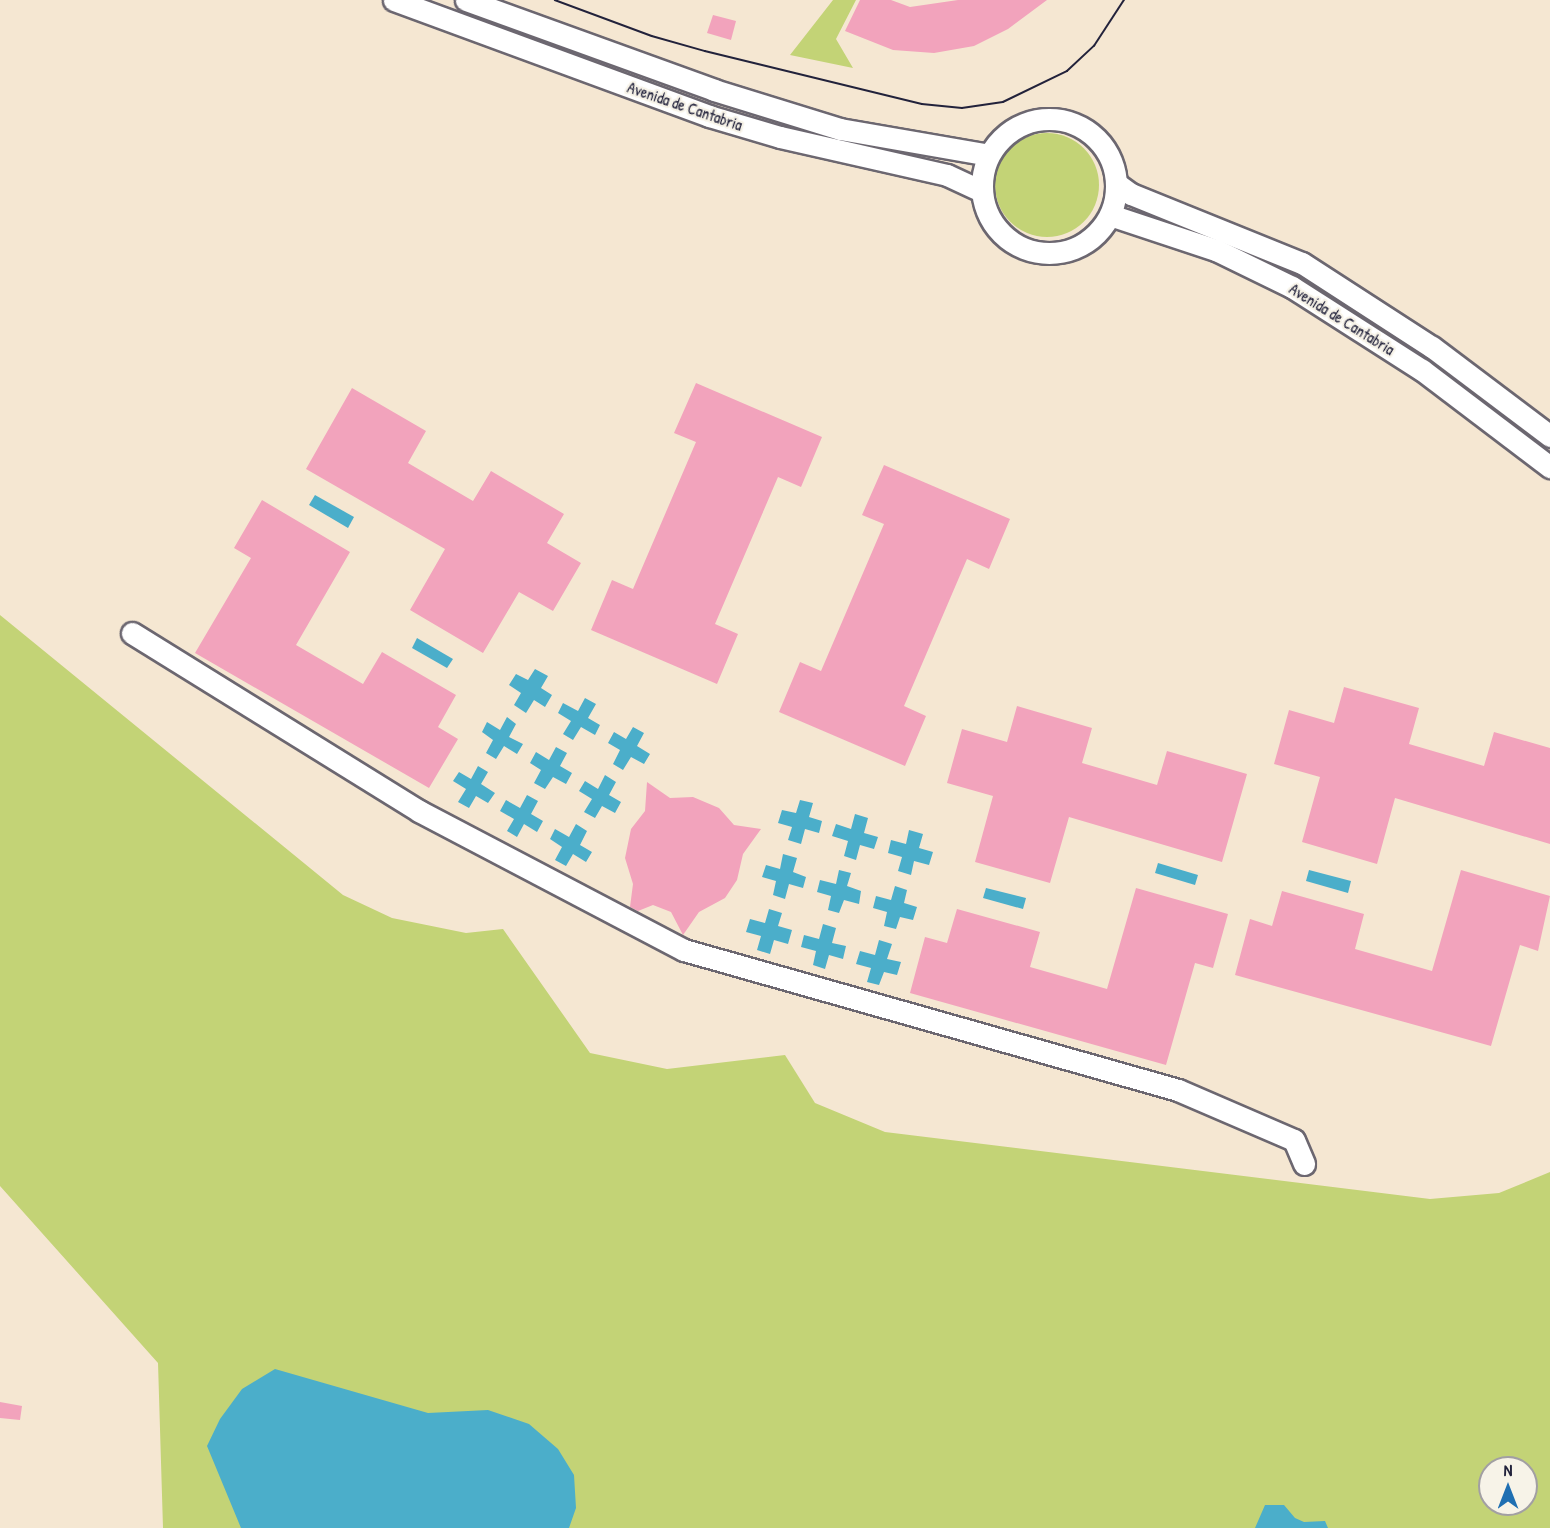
<!DOCTYPE html>
<style>
body{margin:0}
#map{position:relative;width:1550px;height:1528px;overflow:hidden;background:#f5e7d2;font-family:"Patrick Hand",sans-serif}
div>[style]{position:absolute}
[style*='--x']{left:calc(var(--x)*1px);top:calc(var(--y)*1px);width:calc(var(--w)*1px);rotate:calc(var(--a)*1deg)}
.green>*{inset:0;background:#c3d376}
.round{border-radius:50%}
.water>*{inset:0;background:#4baeca}
.building>*{inset:0;background:#f2a3bc}
.roads{filter:drop-shadow(2px 0 #6c6770) drop-shadow(-2px 0 #6c6770) drop-shadow(0 2px #6c6770) drop-shadow(0 -2px #6c6770)}
.minor>*{height:21px;margin:-10.5px;padding:0 10.5px;transform-origin:10.5px;border-radius:10.5px;background:#fff}
.minor>.ring{margin:-10.5px;padding:0;box-sizing:content-box;background:none;border:21px solid #fff;border-radius:50%}
.tram>*{height:1.5px;margin:-0.75px;padding:0 0.75px;transform-origin:0.75px;border-radius:0.75px;background:#22223b}
span{translate:-50% -50%;white-space:nowrap;text-align:center;line-height:1.15;-webkit-text-stroke:4.5px #f7f3e8;paint-order:stroke}
.street-label{font-size:16px;color:#22223b}
.north{position:absolute;left:1478px;top:1456px;width:60px;height:60px;box-sizing:border-box;background:#f7f3e8;border:2px solid #a29fa3;border-radius:50%;rotate:0deg;font-size:16px;font-weight:700;line-height:24px;text-align:center;color:#22223b}
.north::after{content:'';display:block;margin:auto;width:21px;height:27px;background:#1f6fb2;clip-path:polygon(50% 0,100% 100%,50% 72%,0 100%)}
</style>
<div id="map">
<div class="green">
<i style="clip-path:polygon(833px 0,856px 0,836px 39px,853px 68px,790px 55px)"></i>
<i class="round" style="left:995px;top:133px;width:104px;height:104px"></i>
<i style="clip-path:polygon(evenodd,0 615px,343px 895px,392px 918px,466px 933px,503px 929px,590px 1053px,667px 1069px,785px 1055px,815px 1103px,885px 1132px,1430px 1199px,1499px 1193px,1550px 1172px,1550px 1528px,163px 1528px,158px 1363px,0 1186px,0 615px,1490px 1468px,1526px 1468px,1526px 1504px,1490px 1504px,1490px 1468px)"></i>
</div>
<div class="water">
<i style="clip-path:polygon(315px 495px,354px 517px,348px 528px,309px 505px)"></i>
<i style="clip-path:polygon(417px 638px,453px 659px,447px 668px,412px 648px)"></i>
<i style="clip-path:polygon(535px 669px,548px 676px,541px 688px,552px 695px,545px 707px,534px 700px,526px 713px,514px 705px,521px 693px,509px 685px,516px 674px,528px 680px)"></i>
<i style="clip-path:polygon(585px 698px,596px 704px,588px 718px,600px 725px,595px 735px,581px 727px,573px 740px,563px 734px,571px 721px,558px 713px,563px 703px,578px 711px)"></i>
<i style="clip-path:polygon(507px 717px,516px 724px,509px 737px,523px 744px,517px 754px,504px 746px,496px 759px,486px 753px,493px 740px,482px 732px,487px 722px,500px 730px)"></i>
<i style="clip-path:polygon(633px 727px,644px 733px,637px 746px,650px 754px,644px 764px,631px 757px,623px 770px,613px 764px,620px 750px,608px 743px,614px 732px,626px 739px)"></i>
<i style="clip-path:polygon(556px 747px,567px 753px,560px 766px,572px 773px,566px 784px,553px 777px,545px 789px,534px 783px,541px 770px,530px 763px,536px 752px,549px 760px)"></i>
<i style="clip-path:polygon(478px 766px,488px 772px,481px 784px,495px 793px,488px 803px,476px 796px,469px 808px,458px 802px,466px 789px,453px 781px,459px 772px,471px 779px)"></i>
<i style="clip-path:polygon(605px 775px,616px 782px,609px 795px,621px 802px,615px 813px,602px 806px,595px 818px,584px 812px,592px 799px,579px 791px,585px 781px,598px 789px)"></i>
<i style="clip-path:polygon(527px 795px,538px 801px,531px 814px,543px 821px,537px 832px,524px 824px,517px 837px,507px 831px,514px 819px,500px 811px,506px 800px,520px 808px)"></i>
<i style="clip-path:polygon(800px 800px,813px 803px,809px 817px,822px 821px,819px 833px,805px 829px,801px 844px,788px 840px,792px 827px,778px 823px,782px 810px,796px 813px)"></i>
<i style="clip-path:polygon(855px 814px,868px 818px,864px 833px,878px 837px,874px 849px,860px 845px,856px 860px,844px 856px,848px 841px,832px 836px,836px 824px,851px 829px)"></i>
<i style="clip-path:polygon(576px 824px,587px 831px,580px 845px,592px 852px,586px 862px,573px 854px,566px 866px,555px 860px,562px 847px,550px 839px,555px 829px,569px 837px)"></i>
<i style="clip-path:polygon(909px 830px,923px 834px,919px 848px,933px 852px,929px 865px,914px 861px,911px 875px,898px 871px,902px 857px,888px 853px,891px 840px,906px 844px)"></i>
<i style="clip-path:polygon(783px 854px,797px 858px,793px 872px,806px 877px,803px 888px,789px 884px,785px 899px,773px 895px,776px 881px,762px 877px,766px 865px,780px 869px)"></i>
<i style="clip-path:polygon(1158px 863px,1198px 875px,1195px 885px,1155px 873px)"></i>
<i style="clip-path:polygon(839px 870px,851px 873px,847px 886px,861px 891px,859px 904px,844px 900px,839px 913px,828px 910px,831px 896px,817px 892px,820px 880px,836px 884px)"></i>
<i style="clip-path:polygon(1309px 870px,1351px 881px,1348px 893px,1306px 881px)"></i>
<i style="clip-path:polygon(895px 886px,907px 890px,904px 903px,917px 907px,913px 920px,900px 917px,896px 929px,884px 926px,887px 912px,873px 908px,876px 896px,891px 900px)"></i>
<i style="clip-path:polygon(986px 888px,1026px 898px,1023px 909px,983px 898px)"></i>
<i style="clip-path:polygon(769px 909px,782px 913px,778px 926px,792px 930px,788px 944px,774px 940px,770px 954px,757px 950px,761px 936px,746px 932px,750px 919px,765px 923px)"></i>
<i style="clip-path:polygon(823px 924px,836px 928px,832px 943px,846px 946px,843px 959px,829px 955px,825px 969px,813px 965px,816px 951px,801px 947px,804px 935px,819px 939px)"></i>
<i style="clip-path:polygon(879px 940px,892px 944px,887px 959px,901px 962px,897px 975px,884px 972px,879px 985px,867px 982px,871px 968px,856px 964px,860px 951px,875px 955px)"></i>
<i style="clip-path:polygon(275px 1369px,428px 1413px,488px 1410px,529px 1424px,558px 1449px,574px 1475px,576px 1508px,569px 1528px,241px 1528px,207px 1446px,220px 1419px,242px 1389px)"></i>
<i style="clip-path:polygon(1265px 1505px,1284px 1505px,1295px 1518px,1304px 1522px,1325px 1521px,1328px 1528px,1255px 1528px)"></i>
</div>
<div class="building">
<i style="clip-path:polygon(860px 0,891px 0,910px 7px,958px 0,1047px 0,1008px 29px,974px 46px,934px 53px,893px 50px,845px 31px)"></i>
<i style="clip-path:polygon(713px 15px,736px 21px,731px 40px,707px 33px)"></i>
<i style="clip-path:polygon(696px 383px,822px 437px,801px 487px,778px 477px,715px 624px,738px 634px,717px 684px,591px 630px,612px 580px,633px 589px,696px 442px,674px 433px)"></i>
<i style="clip-path:polygon(352px 388px,426px 431px,408px 463px,473px 501px,491px 471px,564px 514px,547px 543px,581px 563px,553px 611px,519px 592px,483px 653px,410px 610px,445px 549px,306px 469px)"></i>
<i style="clip-path:polygon(884px 465px,1010px 519px,989px 569px,967px 559px,904px 706px,926px 716px,905px 766px,779px 712px,800px 662px,821px 671px,884px 524px,862px 515px)"></i>
<i style="clip-path:polygon(262px 500px,350px 552px,296px 645px,363px 684px,382px 652px,456px 695px,438px 727px,458px 739px,429px 788px,195px 653px,251px 558px,234px 548px)"></i>
<i style="clip-path:polygon(1344px 687px,1419px 708px,1409px 744px,1484px 766px,1494px 732px,1550px 748px,1550px 844px,1395px 798px,1377px 864px,1302px 842px,1320px 777px,1274px 764px,1289px 710px,1334px 723px)"></i>
<i style="clip-path:polygon(1017px 706px,1092px 728px,1082px 763px,1157px 785px,1167px 751px,1247px 774px,1222px 862px,1069px 817px,1050px 883px,975px 862px,993px 796px,947px 783px,962px 729px,1007px 742px)"></i>
<i style="clip-path:polygon(647px 782px,670px 798px,693px 797px,719px 808px,734px 825px,761px 829px,743px 854px,737px 880px,725px 898px,699px 912px,683px 935px,671px 912px,653px 905px,638px 911px,630px 907px,633px 884px,625px 858px,631px 829px,645px 811px)"></i>
<i style="clip-path:polygon(1461px 870px,1550px 896px,1538px 951px,1520px 945px,1491px 1046px,1235px 975px,1250px 919px,1272px 926px,1282px 891px,1364px 914px,1355px 949px,1432px 971px)"></i>
<i style="clip-path:polygon(1136px 888px,1228px 914px,1213px 968px,1195px 963px,1166px 1065px,910px 993px,925px 937px,947px 943px,957px 909px,1040px 932px,1030px 967px,1107px 989px)"></i>
<i style="clip-path:polygon(0 1402px,22px 1406px,20px 1420px,0 1418px)"></i>
</div>
<div class="roads">
<div class="minor">
<i style="--x:394;--y:0;--w:336;--a:20.2"></i>
<i style="--x:709;--y:116;--w:74;--a:16.5"></i>
<i style="--x:780;--y:137;--w:171;--a:12.8"></i>
<i style="--x:947;--y:175;--w:38;--a:25"></i>
<i style="--x:466;--y:0;--w:264;--a:19.9"></i>
<i style="--x:714;--y:90;--w:132;--a:17.2"></i>
<i style="--x:840;--y:129;--w:151;--a:9.9"></i>
<i class="ring" style="left:982px;top:119px;width:113px;height:113px"></i>
<i style="--x:1117;--y:184;--w:17;--a:36"></i>
<i style="--x:1131;--y:194;--w:184;--a:22"></i>
<i style="--x:1302;--y:263;--w:155;--a:32.9"></i>
<i style="--x:1432;--y:347;--w:148;--a:37"></i>
<i style="--x:1110;--y:215;--w:112;--a:18.3"></i>
<i style="--x:1216;--y:250;--w:85;--a:26"></i>
<i style="--x:1292;--y:287;--w:154;--a:32.6"></i>
<i style="--x:1422;--y:370;--w:161;--a:37.2"></i>
<i style="--x:132;--y:633;--w:338;--a:31.8"></i>
<i style="--x:419;--y:811;--w:299;--a:27.7"></i>
<i style="--x:684;--y:950;--w:513;--a:15.82"></i>
<i style="--x:1178;--y:1090;--w:126;--a:23.3"></i>
<i style="--x:1294;--y:1140;--w:26;--a:67"></i>
</div>
</div>
<div class="tram">
<i style="--x:555;--y:0;--w:103;--a:20.4"></i>
<i style="--x:652;--y:36;--w:55;--a:15.8"></i>
<i style="--x:705;--y:51;--w:223;--a:13.7"></i>
<i style="--x:922;--y:104;--w:40;--a:5.7"></i>
<i style="--x:962;--y:108;--w:41;--a:-8.3"></i>
<i style="--x:1003;--y:102;--w:71;--a:-25.8"></i>
<i style="--x:1067;--y:71;--w:37;--a:-43"></i>
<i style="--x:1094;--y:46;--w:55;--a:-56.9"></i>
</div>
<div class="street-label">
<span style="left:685px;top:106px;rotate:19deg">Avenida de Cantabria</span>
<span style="left:1342px;top:319px;rotate:32deg">Avenida de Cantabria</span>
</div>
<div class="north">N</div>
</div>
